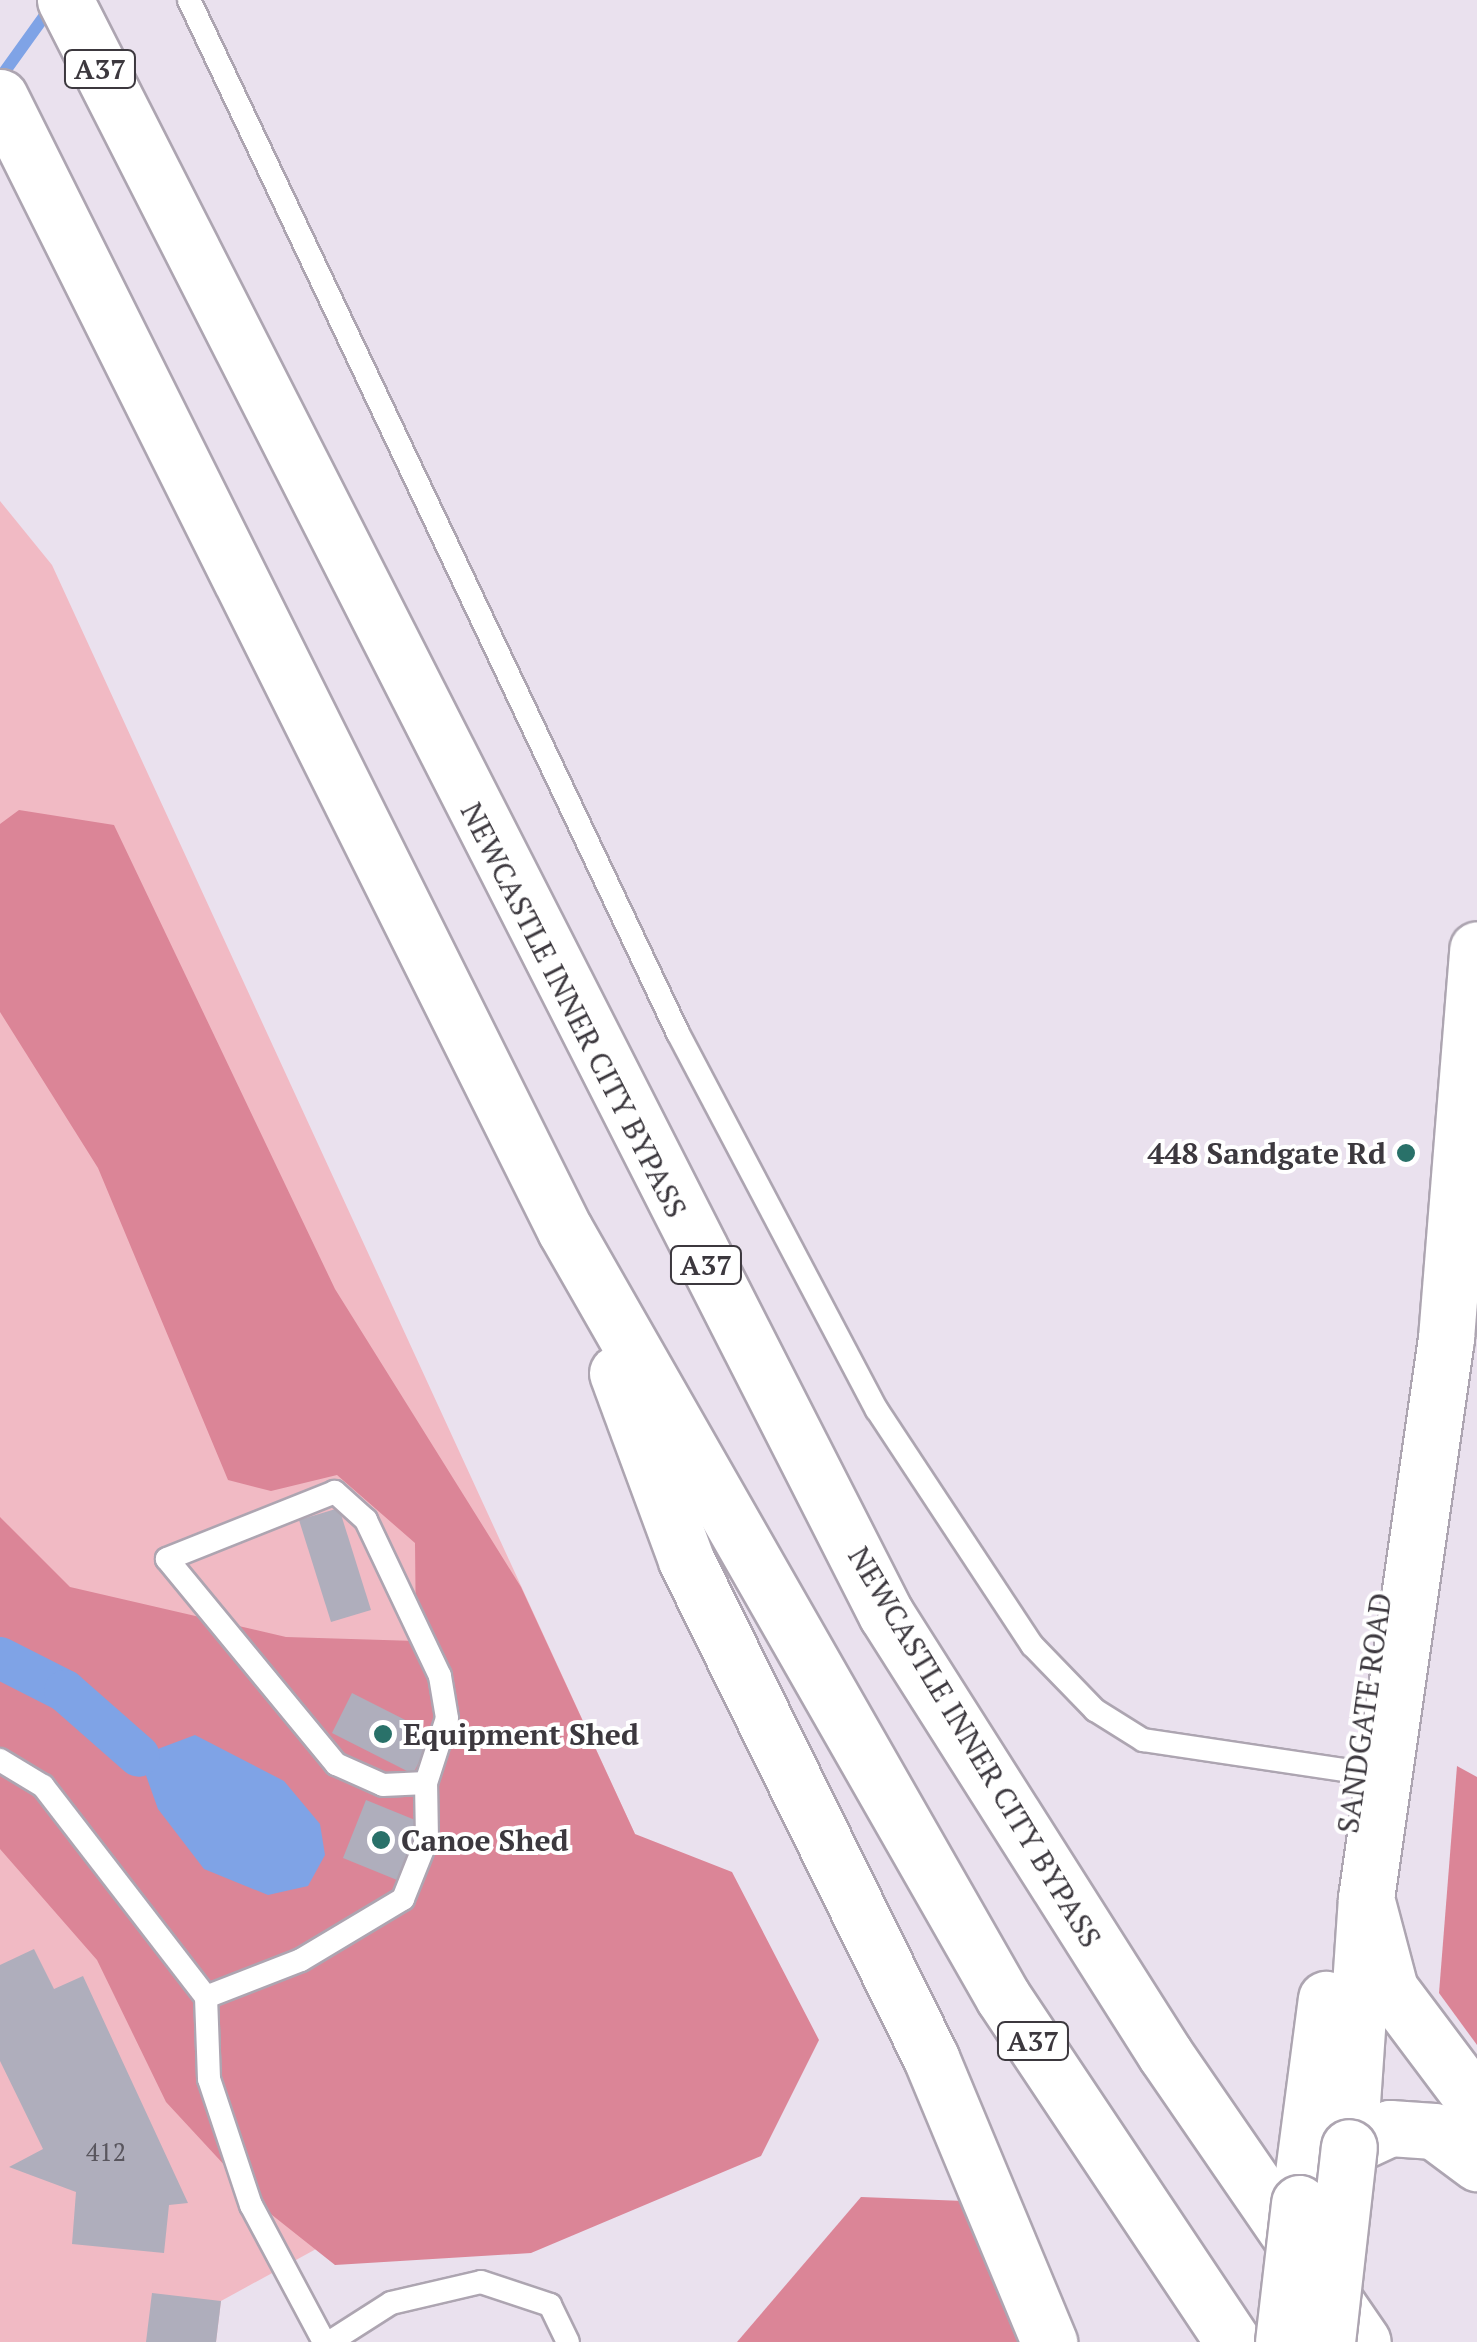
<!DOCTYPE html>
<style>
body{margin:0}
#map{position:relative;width:1477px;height:2342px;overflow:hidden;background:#eae1ee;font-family:"PT Serif",serif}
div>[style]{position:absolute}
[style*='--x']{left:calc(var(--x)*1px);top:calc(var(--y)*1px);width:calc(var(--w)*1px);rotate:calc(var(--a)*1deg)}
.green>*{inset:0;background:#f1bac4}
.forest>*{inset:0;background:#db8597}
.water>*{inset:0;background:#7fa3e6}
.stream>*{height:12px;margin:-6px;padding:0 6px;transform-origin:6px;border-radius:6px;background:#7fa3e6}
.canal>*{height:42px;margin:-21px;padding:0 21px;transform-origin:21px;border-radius:21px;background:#7fa3e6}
.building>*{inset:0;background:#afaebc}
.roads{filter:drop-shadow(2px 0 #ada5b1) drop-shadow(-2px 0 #ada5b1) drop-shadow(0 2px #ada5b1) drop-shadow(0 -2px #ada5b1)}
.lane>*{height:22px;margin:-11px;padding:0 11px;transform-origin:11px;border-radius:11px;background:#fff}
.secondary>*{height:55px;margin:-27.5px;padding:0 27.5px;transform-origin:27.5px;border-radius:27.5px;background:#fff}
.highway>*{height:55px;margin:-27.5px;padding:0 27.5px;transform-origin:27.5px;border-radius:27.5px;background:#fff}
.bridges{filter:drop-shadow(2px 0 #ada5b1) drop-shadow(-2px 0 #ada5b1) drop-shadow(0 2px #ada5b1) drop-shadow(0 -2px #ada5b1)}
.secondary-bridge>*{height:55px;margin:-27.5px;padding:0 27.5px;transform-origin:27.5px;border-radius:27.5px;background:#fff}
.dots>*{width:28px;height:28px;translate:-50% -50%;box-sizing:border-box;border:5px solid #fff;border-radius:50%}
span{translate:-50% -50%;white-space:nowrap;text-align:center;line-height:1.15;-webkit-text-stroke:8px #fff;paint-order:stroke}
.number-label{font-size:25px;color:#59565e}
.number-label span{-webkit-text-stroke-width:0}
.shield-label span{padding:2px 8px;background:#fff;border:2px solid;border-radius:8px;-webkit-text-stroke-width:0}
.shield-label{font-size:28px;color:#3c383e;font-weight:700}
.street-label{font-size:30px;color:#3c383e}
.poi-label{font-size:30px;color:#3c383e;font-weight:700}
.right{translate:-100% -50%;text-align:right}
.left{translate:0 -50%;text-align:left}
</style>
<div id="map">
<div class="green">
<i style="clip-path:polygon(0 501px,52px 565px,635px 1834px,493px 2152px,221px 2301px,216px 2342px,0 2342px)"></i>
</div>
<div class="forest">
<i style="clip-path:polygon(19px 810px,114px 825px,335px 1289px,521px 1587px,635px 1834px,732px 1872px,819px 2040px,761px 2156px,531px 2253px,335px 2265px,267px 2211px,166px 2102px,97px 1960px,0 1849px,0 1517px,70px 1587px,286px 1637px,416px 1641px,415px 1543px,337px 1475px,271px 1491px,228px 1480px,98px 1168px,0 1012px,0 824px)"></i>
<i style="clip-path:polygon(1457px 1766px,1477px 1777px,1477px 2045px,1439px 1993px)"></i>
<i style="clip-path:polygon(861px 2197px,964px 2201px,1026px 2306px,1017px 2342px,737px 2342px)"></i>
</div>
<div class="water">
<i style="clip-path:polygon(195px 1735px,284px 1781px,320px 1824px,325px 1855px,308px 1886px,268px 1895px,204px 1869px,158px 1809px,139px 1756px)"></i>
</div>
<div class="stream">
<i style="--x:0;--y:78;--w:87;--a:-54.3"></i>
</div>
<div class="canal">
<i style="--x:0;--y:1658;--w:73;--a:26.9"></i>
<i style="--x:65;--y:1691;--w:98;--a:41.3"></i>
</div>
<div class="building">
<i style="clip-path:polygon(339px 1508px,371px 1610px,331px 1622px,299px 1520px)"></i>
<i style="clip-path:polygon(352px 1693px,433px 1734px,413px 1774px,332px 1733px)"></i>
<i style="clip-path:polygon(366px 1800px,420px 1822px,397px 1880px,343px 1858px)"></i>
<i style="clip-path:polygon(34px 1949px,54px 1989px,83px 1976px,188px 2203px,169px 2205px,164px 2253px,72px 2244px,76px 2192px,9px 2167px,43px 2149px,0 2061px,0 1965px)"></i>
<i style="clip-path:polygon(152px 2293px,221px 2301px,216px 2342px,146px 2342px)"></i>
</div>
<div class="roads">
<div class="lane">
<i style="--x:189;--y:0;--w:1143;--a:64.67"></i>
<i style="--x:678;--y:1033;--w:426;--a:62.2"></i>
<i style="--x:877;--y:1410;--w:282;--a:56.6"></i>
<i style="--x:1032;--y:1645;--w:91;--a:45.9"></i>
<i style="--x:1095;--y:1710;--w:57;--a:32"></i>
<i style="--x:1143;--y:1740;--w:215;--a:8.5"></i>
<i style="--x:0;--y:1760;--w:50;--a:31.2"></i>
<i style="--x:43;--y:1786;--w:267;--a:52.3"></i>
<i style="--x:206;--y:1997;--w:82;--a:87.9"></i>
<i style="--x:209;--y:2079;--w:133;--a:71.6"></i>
<i style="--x:251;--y:2205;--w:155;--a:61.9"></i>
<i style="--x:206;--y:1997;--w:102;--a:-21.3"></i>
<i style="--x:301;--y:1960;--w:119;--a:-30.9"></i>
<i style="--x:403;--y:1899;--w:65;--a:-68.2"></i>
<i style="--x:427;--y:1839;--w:56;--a:-91"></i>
<i style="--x:426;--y:1783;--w:68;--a:-72.1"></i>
<i style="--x:447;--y:1718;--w:43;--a:-99.5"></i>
<i style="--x:440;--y:1676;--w:173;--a:-115.4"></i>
<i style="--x:366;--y:1520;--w:42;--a:-137.9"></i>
<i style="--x:335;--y:1492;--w:181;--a:158.3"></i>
<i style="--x:167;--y:1559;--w:266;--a:50.5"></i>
<i style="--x:336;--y:1764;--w:51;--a:24.1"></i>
<i style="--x:383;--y:1785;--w:43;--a:-2.7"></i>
<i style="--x:330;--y:2342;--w:72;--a:-32.6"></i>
<i style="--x:391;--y:2303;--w:92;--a:-13.1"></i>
<i style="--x:481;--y:2282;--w:73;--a:18.4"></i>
<i style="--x:550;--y:2305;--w:41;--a:64.1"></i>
</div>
<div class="secondary">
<i style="--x:1349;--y:2147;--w:250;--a:-86.1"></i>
<i style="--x:1366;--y:1898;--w:566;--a:-81.87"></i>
<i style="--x:1446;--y:1338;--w:390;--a:-85.4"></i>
<i style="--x:1299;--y:2203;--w:206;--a:-82.5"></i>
</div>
<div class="highway">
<i style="--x:65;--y:0;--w:1811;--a:63.04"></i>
<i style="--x:886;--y:1614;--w:521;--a:57.62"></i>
<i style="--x:1165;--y:2054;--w:349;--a:55.5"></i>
<i style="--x:0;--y:97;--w:1266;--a:63.5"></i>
<i style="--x:565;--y:1230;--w:883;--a:60.27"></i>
<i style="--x:1003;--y:1997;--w:415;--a:56.3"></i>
<i style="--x:617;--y:1373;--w:199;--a:69.7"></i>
<i style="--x:686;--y:1560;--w:555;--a:63.8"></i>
<i style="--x:931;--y:2058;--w:308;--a:67.4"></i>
<i style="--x:1366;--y:1898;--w:94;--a:75.2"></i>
<i style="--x:1390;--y:1989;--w:145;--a:53.1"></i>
<i style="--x:1299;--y:2203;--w:75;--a:-48.2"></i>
<i style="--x:1349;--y:2147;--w:45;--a:-24.9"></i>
<i style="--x:1390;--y:2128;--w:44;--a:3.9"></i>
<i style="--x:1434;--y:2131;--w:54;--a:36.7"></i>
</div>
</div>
<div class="bridges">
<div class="secondary-bridge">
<i style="--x:1283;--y:2342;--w:140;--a:-83.4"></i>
<i style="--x:1327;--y:2342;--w:196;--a:-83.6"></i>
</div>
</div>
<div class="dots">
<i style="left:1406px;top:1153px;background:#297169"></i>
<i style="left:383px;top:1734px;background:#297169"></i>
<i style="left:381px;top:1840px;background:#297169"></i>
</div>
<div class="number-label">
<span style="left:106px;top:2152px">412</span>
</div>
<div class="shield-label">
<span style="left:100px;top:69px">A37</span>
<span style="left:706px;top:1265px">A37</span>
<span style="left:1033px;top:2041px">A37</span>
</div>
<div class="street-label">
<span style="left:574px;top:1010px;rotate:63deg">NEWCASTLE INNER CITY BYPASS</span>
<span style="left:1364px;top:1713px;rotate:-82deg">SANDGATE ROAD</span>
<span style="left:975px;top:1747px;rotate:59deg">NEWCASTLE INNER CITY BYPASS</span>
</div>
<div class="poi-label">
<span class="right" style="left:1386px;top:1153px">448 Sandgate Rd</span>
<span class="left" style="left:403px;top:1734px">Equipment Shed</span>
<span class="left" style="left:401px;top:1840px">Canoe Shed</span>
</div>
</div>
